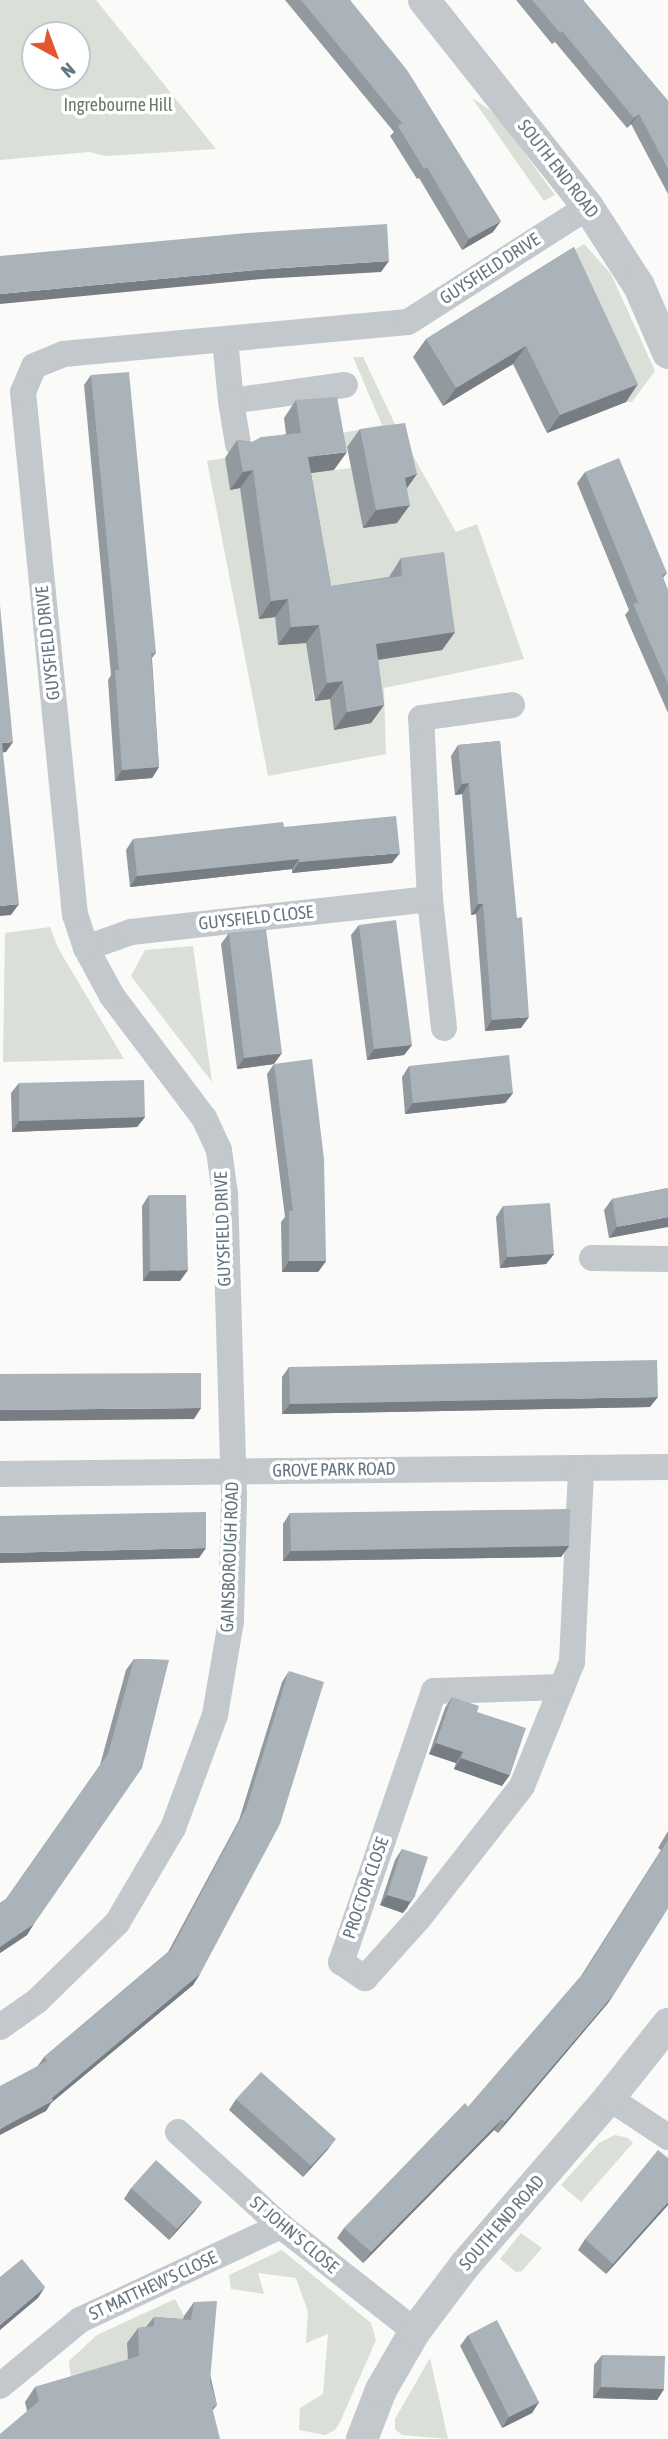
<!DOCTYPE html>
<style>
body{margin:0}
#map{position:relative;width:668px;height:2439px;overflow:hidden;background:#fafaf8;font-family:"Asap Condensed",sans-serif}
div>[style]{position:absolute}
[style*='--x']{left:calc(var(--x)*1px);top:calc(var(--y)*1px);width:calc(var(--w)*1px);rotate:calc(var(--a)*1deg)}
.green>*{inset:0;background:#dadfd7}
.minor>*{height:26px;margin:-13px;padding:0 13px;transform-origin:13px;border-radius:13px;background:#c3c8cc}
.tertiary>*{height:32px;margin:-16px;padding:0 16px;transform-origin:16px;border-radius:16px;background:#c3c8cc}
.wall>*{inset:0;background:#929a9f}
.shaded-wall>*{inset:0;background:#777d82}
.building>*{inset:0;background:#aab3b9}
span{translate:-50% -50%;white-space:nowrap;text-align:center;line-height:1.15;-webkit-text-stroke:7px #fff;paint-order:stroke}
.park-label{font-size:18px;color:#687a64}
.street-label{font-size:18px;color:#657683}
.north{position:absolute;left:21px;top:21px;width:70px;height:70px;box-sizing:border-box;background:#fff;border:2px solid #c1c8cd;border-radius:50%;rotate:139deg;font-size:19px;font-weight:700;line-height:28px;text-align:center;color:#657683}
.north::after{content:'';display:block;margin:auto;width:24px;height:32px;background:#e4572e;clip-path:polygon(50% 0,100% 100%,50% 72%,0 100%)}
</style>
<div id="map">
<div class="green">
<i style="clip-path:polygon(evenodd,0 0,96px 0,216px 149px,106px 156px,89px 152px,0 160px,0 0,35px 35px,77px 35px,77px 77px,35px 77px,35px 35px)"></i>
<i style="clip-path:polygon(472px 98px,496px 114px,555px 195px,544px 201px)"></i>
<i style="clip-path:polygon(584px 244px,611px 274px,655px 371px,632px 402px,626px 402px,561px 265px,427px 348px,423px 344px)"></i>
<i style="clip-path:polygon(353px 357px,363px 357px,394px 422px,456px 532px,477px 524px,524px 659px,384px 688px,386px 754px,268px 776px,207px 461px,225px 458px,230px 490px,240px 488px,275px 617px,279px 645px,318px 642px,310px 669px,314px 701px,360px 635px,391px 658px,442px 649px,390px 594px,318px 604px,296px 475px,351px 468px,364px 528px,392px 441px,330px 450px,328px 436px,382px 425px)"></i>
<i style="clip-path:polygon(50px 927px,58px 948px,124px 1059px,3px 1062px,5px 933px)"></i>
<i style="clip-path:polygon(193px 946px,212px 1082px,131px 976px,145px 950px)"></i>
<i style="clip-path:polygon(615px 2135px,628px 2138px,633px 2143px,581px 2202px,561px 2185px,599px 2143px)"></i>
<i style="clip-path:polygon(521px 2233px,542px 2248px,522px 2271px,516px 2272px,500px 2259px)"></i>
<i style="clip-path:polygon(282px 2250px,371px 2323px,376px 2340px,340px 2422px,335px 2430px,325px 2435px,299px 2430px,300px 2408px,323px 2394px,328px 2334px,306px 2343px,308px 2312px,296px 2278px,258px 2273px,264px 2294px,231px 2289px,229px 2275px)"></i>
<i style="clip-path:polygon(175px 2299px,184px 2316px,181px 2335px,129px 2371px,72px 2387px,69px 2361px,97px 2335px)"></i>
<i style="clip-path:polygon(430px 2358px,448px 2439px,402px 2435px,395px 2429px,395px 2419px)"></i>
</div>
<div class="minor">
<i style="--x:225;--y:340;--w:61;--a:84.4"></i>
<i style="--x:231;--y:401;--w:115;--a:-8"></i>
<i style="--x:231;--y:401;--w:44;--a:80.8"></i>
<i style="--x:86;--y:948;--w:48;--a:-19.6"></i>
<i style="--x:131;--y:932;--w:301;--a:-6.3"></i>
<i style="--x:444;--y:1028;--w:130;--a:-96.2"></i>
<i style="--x:430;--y:899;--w:181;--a:-92.8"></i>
<i style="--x:421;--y:718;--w:92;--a:-8.1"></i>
<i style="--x:592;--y:1258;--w:76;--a:0.8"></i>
<i style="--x:0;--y:1474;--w:668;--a:-0.6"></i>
<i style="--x:562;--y:1687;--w:128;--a:178.2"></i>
<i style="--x:434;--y:1691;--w:287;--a:108.9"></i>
<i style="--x:341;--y:1962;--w:29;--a:34"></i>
<i style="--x:365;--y:1978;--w:81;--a:-48"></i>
<i style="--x:419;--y:1918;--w:167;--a:-52"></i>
<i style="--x:522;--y:1786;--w:107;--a:-68"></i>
<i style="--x:562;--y:1687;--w:27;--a:-68"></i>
<i style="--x:572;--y:1662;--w:194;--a:-87.3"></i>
<i style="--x:0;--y:2027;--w:45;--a:-35.1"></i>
<i style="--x:37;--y:2001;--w:112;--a:-44.3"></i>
<i style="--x:117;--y:1923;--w:110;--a:-59.5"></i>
<i style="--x:173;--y:1828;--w:121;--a:-69.6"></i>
<i style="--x:215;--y:1715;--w:95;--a:-80.3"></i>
<i style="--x:231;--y:1621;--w:126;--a:-88.6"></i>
<i style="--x:234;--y:1495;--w:301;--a:-91.7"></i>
<i style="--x:225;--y:1194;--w:44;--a:-97.8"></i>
<i style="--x:219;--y:1150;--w:35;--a:-115"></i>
<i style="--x:204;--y:1118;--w:153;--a:-127"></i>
<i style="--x:112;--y:996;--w:55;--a:-118.4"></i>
<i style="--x:86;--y:948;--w:35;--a:-108"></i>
<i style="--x:75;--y:915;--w:526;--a:-95.68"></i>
<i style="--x:23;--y:392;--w:28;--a:-67"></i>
<i style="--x:34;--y:366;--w:31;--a:-22"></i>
<i style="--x:63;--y:354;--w:346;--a:-5.3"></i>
<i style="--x:408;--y:322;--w:214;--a:-32.6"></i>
<i style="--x:609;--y:2098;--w:71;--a:33.5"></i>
<i style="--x:178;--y:2132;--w:139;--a:42.4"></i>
<i style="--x:281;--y:2226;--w:170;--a:38.1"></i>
<i style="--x:0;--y:2386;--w:104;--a:-39.5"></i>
<i style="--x:80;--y:2320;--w:222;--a:-25.1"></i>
</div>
<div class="tertiary">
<i style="--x:424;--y:0;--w:264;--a:51.6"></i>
<i style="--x:588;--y:207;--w:94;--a:57.2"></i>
<i style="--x:639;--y:286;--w:73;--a:66.6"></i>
<i style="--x:362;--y:2439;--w:53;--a:-68.8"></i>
<i style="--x:381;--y:2390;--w:68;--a:-60"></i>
<i style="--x:415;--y:2331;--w:83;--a:-52.9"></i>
<i style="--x:465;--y:2265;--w:221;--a:-49.2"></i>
<i style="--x:609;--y:2098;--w:95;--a:-51.4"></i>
</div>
<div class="wall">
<i style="clip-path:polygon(285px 0,350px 0,493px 232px,462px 250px,419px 178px,417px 179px,390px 136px,394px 132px)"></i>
<i style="clip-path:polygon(516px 0,583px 0,668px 101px,668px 194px,631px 124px,627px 128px,555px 42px,552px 44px)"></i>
<i style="clip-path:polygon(574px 247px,626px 402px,547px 433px,513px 364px,443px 406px,413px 357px,426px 339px)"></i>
<i style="clip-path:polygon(91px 375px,156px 653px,152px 658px,159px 767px,152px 778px,115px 781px,108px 680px,111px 675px,84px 385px)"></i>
<i style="clip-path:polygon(296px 400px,334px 470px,311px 473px,331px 586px,389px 577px,401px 558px,455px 632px,442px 650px,378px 660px,384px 705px,371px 723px,334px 730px,330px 699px,315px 701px,306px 643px,278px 645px,275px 617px,259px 619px,240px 488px,230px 490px,225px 458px,237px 440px,252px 442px,286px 434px,284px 418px)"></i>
<i style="clip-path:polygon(360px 429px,417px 474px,407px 488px,397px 523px,363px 528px,347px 447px)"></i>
<i style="clip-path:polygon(585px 472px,667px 573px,663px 578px,668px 590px,668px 713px,625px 615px,629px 610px,577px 483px)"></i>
<i style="clip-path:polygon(500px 741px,521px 1028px,485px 1031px,476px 914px,471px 915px,462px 794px,455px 795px,451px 756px,458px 745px)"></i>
<i style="clip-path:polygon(284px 827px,392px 863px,292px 873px,292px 869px,130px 887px,126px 850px,133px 839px)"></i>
<i style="clip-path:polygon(359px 925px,412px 1045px,404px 1055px,367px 1060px,351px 935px)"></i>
<i style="clip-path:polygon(229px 933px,274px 1064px,326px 1261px,318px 1272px,282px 1272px,281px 1222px,285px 1217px,267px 1074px,274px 1064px,237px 1069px,221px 944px)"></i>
<i style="clip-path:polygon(409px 1066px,513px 1093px,505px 1103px,405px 1114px,402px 1077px)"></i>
<i style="clip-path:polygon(19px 1083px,145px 1117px,137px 1127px,12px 1132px,11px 1093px)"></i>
<i style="clip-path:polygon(668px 1188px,609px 1238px,604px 1210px,612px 1199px)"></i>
<i style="clip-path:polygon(149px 1195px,180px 1281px,143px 1281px,142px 1206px)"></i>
<i style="clip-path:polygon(503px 1206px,554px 1254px,546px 1264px,500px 1268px,496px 1217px)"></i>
<i style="clip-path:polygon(289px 1367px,650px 1407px,282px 1414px,282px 1377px)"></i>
<i style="clip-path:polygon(290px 1513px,569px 1546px,561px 1557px,283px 1561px,283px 1524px)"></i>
<i style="clip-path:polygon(134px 1659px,169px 1660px,27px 1935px,0 1953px,0 1903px,6px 1899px,100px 1765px,126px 1670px)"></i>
<i style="clip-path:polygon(289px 1671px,200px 1974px,193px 1985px,51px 2103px,46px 2111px,37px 2067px,44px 2057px,168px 1952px,239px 1820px,282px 1682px)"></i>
<i style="clip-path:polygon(452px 1697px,477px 1712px,502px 1786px,454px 1769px,456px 1763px,429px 1754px,445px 1708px)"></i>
<i style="clip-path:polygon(668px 1831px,668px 1908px,608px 2003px,498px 2133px,494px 2130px,363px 2263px,337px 2238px,344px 2228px,468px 2107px,581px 1976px,661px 1850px,658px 1848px)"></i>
<i style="clip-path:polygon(402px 1849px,408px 1907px,403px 1913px,380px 1905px,395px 1860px)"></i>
<i style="clip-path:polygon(236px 2099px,328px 2149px,303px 2177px,229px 2110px)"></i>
<i style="clip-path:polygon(131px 2188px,202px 2202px,194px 2212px,169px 2240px,124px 2199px)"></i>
<i style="clip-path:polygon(668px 2205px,606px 2274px,578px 2250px,585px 2239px)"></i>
<i style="clip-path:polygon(194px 2302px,217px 2405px,213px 2410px,27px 2411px,25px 2402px,35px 2387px,128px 2360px,127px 2343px,138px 2328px,146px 2327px,154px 2317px,183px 2319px,184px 2316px)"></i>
<i style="clip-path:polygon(468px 2335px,539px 2402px,532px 2413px,502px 2428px,460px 2346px)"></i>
<i style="clip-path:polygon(602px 2355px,664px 2389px,657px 2400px,593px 2398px,594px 2365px)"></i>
</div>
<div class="shaded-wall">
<i style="clip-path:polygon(639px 114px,631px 124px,627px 128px,634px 118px)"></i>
<i style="clip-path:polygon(501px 221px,493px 232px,462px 250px,469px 239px)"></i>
<i style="clip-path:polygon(389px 261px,381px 272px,261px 279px,0 304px,0 294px,268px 269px)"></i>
<i style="clip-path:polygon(526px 346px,513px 364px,443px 406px,456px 388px)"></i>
<i style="clip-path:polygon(638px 384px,626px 402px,547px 433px,560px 415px)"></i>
<i style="clip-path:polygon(347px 452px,334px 470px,296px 475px,308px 457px)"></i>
<i style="clip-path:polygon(253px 470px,240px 488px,230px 490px,243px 472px)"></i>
<i style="clip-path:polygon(417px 474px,404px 492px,405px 478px)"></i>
<i style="clip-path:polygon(410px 505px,397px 523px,363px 528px,376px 510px)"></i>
<i style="clip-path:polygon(288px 599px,275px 617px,259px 619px,271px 601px)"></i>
<i style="clip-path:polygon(319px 625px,306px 643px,278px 645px,291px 627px)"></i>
<i style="clip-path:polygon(455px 632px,442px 650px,363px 662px,376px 644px)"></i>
<i style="clip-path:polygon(343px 681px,330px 699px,315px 701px,327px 683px)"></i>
<i style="clip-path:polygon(384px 705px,371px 723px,334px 730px,347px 712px)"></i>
<i style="clip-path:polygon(13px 742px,6px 752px,0 753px,2px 743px)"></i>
<i style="clip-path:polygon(159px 767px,152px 778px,115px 781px,122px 770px)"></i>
<i style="clip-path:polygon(469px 783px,462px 794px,455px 795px,462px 784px)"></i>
<i style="clip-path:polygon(400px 853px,392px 863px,292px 873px,299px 862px)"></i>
<i style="clip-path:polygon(299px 859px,292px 869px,130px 887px,137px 876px)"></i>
<i style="clip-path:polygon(19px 904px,11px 915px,0 916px,0 906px)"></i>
<i style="clip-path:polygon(478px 904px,483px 904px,476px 914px,471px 915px)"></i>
<i style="clip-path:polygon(529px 1017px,521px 1028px,485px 1031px,492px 1020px)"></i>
<i style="clip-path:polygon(412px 1045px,404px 1055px,367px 1060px,374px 1049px)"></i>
<i style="clip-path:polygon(282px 1053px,274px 1064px,237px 1069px,244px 1058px)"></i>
<i style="clip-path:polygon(513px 1093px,505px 1103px,405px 1114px,413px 1103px)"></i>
<i style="clip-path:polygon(145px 1117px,137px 1127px,12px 1132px,19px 1121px)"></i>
<i style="clip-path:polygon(668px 1217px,668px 1227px,609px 1238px,617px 1227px)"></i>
<i style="clip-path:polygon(554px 1254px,546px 1264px,500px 1268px,507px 1257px)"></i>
<i style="clip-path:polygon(289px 1261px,326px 1261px,318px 1272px,282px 1272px)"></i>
<i style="clip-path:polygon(188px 1270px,180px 1281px,143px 1281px,150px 1271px)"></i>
<i style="clip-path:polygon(658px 1397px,650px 1407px,282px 1414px,290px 1404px)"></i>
<i style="clip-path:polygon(201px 1408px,194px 1419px,0 1421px,0 1410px)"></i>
<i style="clip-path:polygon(569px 1546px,561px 1557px,283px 1561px,291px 1551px)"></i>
<i style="clip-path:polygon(206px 1548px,199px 1558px,0 1563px,0 1553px)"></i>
<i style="clip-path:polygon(436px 1743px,463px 1752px,456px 1763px,429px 1754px)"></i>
<i style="clip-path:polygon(461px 1758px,510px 1775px,502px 1786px,454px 1769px)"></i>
<i style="clip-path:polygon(387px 1895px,415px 1896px,403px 1913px,380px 1905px)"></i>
<i style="clip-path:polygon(34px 1924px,27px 1935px,0 1953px,0 1947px)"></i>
<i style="clip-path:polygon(200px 1974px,193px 1985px,51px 2103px,46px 2111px,0 2135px,0 2129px,52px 2098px)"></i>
<i style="clip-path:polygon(615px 1993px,608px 2003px,498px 2133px,505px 2122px)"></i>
<i style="clip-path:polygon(502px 2119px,494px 2130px,363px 2263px,371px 2252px)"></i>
<i style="clip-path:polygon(336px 2139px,328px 2149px,303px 2177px,311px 2166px)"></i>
<i style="clip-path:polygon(202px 2202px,194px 2212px,169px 2240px,177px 2229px)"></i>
<i style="clip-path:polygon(668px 2202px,668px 2205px,606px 2274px,613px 2264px)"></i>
<i style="clip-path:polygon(45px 2287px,38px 2298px,0 2330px,0 2325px)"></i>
<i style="clip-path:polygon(601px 2387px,664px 2389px,657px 2400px,593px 2398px)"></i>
<i style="clip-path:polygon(539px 2402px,532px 2413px,502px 2428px,509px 2417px)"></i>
</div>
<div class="building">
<i style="clip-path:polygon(301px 0,350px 0,407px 70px,501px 221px,469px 239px,427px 167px,424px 169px,398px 126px,402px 123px)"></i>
<i style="clip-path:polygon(532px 0,583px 0,668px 101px,668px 169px,639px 114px,634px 118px,562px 31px,560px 33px)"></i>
<i style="clip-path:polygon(387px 224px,389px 261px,268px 269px,0 294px,0 256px,247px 233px)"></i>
<i style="clip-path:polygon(574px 247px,638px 384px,560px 415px,526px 346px,456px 388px,426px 339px)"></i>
<i style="clip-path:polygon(129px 372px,156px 653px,151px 653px,159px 767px,122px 770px,115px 670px,119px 670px,91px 375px)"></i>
<i style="clip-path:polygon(337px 397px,347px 452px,308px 457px,331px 586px,402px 576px,401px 558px,444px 552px,455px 632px,376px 644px,384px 705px,347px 712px,343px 681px,327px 683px,319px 625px,291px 627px,288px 599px,271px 601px,253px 470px,243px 472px,237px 440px,252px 442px,261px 437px,301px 433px,296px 400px)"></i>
<i style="clip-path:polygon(405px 423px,417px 474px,405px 478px,410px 505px,376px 510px,360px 429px)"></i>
<i style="clip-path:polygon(619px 458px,667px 573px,662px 575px,668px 590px,668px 684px,633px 604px,638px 602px,585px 472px)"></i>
<i style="clip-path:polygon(0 605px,13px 742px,2px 743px,19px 904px,0 906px)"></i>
<i style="clip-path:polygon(500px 741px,517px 918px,522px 917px,529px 1017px,492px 1020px,483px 904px,478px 904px,469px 783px,462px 784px,458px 745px)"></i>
<i style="clip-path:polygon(396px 816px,400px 853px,299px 862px,299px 859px,137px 876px,133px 839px,283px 822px,284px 827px)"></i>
<i style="clip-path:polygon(396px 920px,412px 1045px,374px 1049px,359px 925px)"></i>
<i style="clip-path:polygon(266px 929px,282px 1053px,244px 1058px,229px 933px)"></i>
<i style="clip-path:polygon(509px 1055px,513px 1093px,413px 1103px,409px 1066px)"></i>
<i style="clip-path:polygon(312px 1059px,324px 1159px,326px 1261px,289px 1261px,289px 1211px,293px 1211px,274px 1064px)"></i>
<i style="clip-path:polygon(144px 1080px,145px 1117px,19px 1121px,19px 1083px)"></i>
<i style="clip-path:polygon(668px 1188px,668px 1217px,617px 1227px,612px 1199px)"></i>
<i style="clip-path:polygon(149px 1195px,186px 1195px,188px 1270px,150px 1271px)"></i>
<i style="clip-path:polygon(550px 1203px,554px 1254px,507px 1257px,503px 1206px)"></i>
<i style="clip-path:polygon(657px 1360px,658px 1397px,290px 1404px,289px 1367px)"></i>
<i style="clip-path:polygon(201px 1373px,201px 1408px,0 1410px,0 1374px)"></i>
<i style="clip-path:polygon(570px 1509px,569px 1546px,291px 1551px,290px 1513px)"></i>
<i style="clip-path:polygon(206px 1512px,206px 1548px,0 1553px,0 1516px)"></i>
<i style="clip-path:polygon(134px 1659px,169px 1660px,142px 1768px,34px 1924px,0 1947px,0 1903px,6px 1899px,108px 1754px)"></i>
<i style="clip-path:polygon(289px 1671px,324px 1682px,280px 1824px,200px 1974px,52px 2098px,53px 2101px,0 2129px,0 2086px,47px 2061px,44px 2057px,171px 1950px,246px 1809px)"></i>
<i style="clip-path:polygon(452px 1697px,479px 1706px,477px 1712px,526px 1728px,510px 1775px,461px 1758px,463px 1752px,436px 1743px)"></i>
<i style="clip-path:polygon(668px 1840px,668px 1908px,615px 1993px,505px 2122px,502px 2119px,371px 2252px,344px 2228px,465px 2103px,468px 2107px,584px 1973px)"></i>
<i style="clip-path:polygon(402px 1849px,428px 1857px,415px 1896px,410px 1902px,387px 1895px)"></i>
<i style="clip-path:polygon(261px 2072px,336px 2139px,311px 2166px,236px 2099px)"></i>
<i style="clip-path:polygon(658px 2150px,668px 2158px,668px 2202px,613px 2264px,585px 2239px)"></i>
<i style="clip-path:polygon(156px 2160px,202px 2202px,177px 2229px,131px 2188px)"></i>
<i style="clip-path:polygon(22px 2259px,45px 2287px,0 2325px,0 2277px)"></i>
<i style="clip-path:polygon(217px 2301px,210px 2381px,217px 2405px,212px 2407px,220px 2439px,0 2439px,0 2434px,39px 2401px,35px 2387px,139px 2356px,138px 2328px,154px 2326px,154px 2317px,191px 2320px,194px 2302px)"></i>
<i style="clip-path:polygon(497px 2320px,539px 2402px,509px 2417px,468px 2335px)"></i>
<i style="clip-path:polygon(602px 2355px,665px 2356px,664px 2389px,601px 2387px)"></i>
</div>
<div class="park-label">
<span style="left:118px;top:105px">Ingrebourne Hill</span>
</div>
<div class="street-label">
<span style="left:558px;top:169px;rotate:52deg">SOUTH END ROAD</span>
<span style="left:490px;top:269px;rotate:-33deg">GUYSFIELD DRIVE</span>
<span style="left:48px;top:643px;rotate:-96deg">GUYSFIELD DRIVE</span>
<span style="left:256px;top:918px;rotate:-6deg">GUYSFIELD CLOSE</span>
<span style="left:223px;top:1229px;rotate:-92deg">GUYSFIELD DRIVE</span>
<span style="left:334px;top:1470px;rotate:-1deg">GROVE PARK ROAD</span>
<span style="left:230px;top:1557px;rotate:-88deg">GAINSBOROUGH ROAD</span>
<span style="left:366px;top:1888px;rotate:-71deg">PROCTOR CLOSE</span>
<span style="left:502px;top:2223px;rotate:-49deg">SOUTH END ROAD</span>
<span style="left:294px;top:2235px;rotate:40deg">ST JOHN'S CLOSE</span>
<span style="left:153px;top:2286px;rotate:-25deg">ST MATTHEW'S CLOSE</span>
</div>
<div class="north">N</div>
</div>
